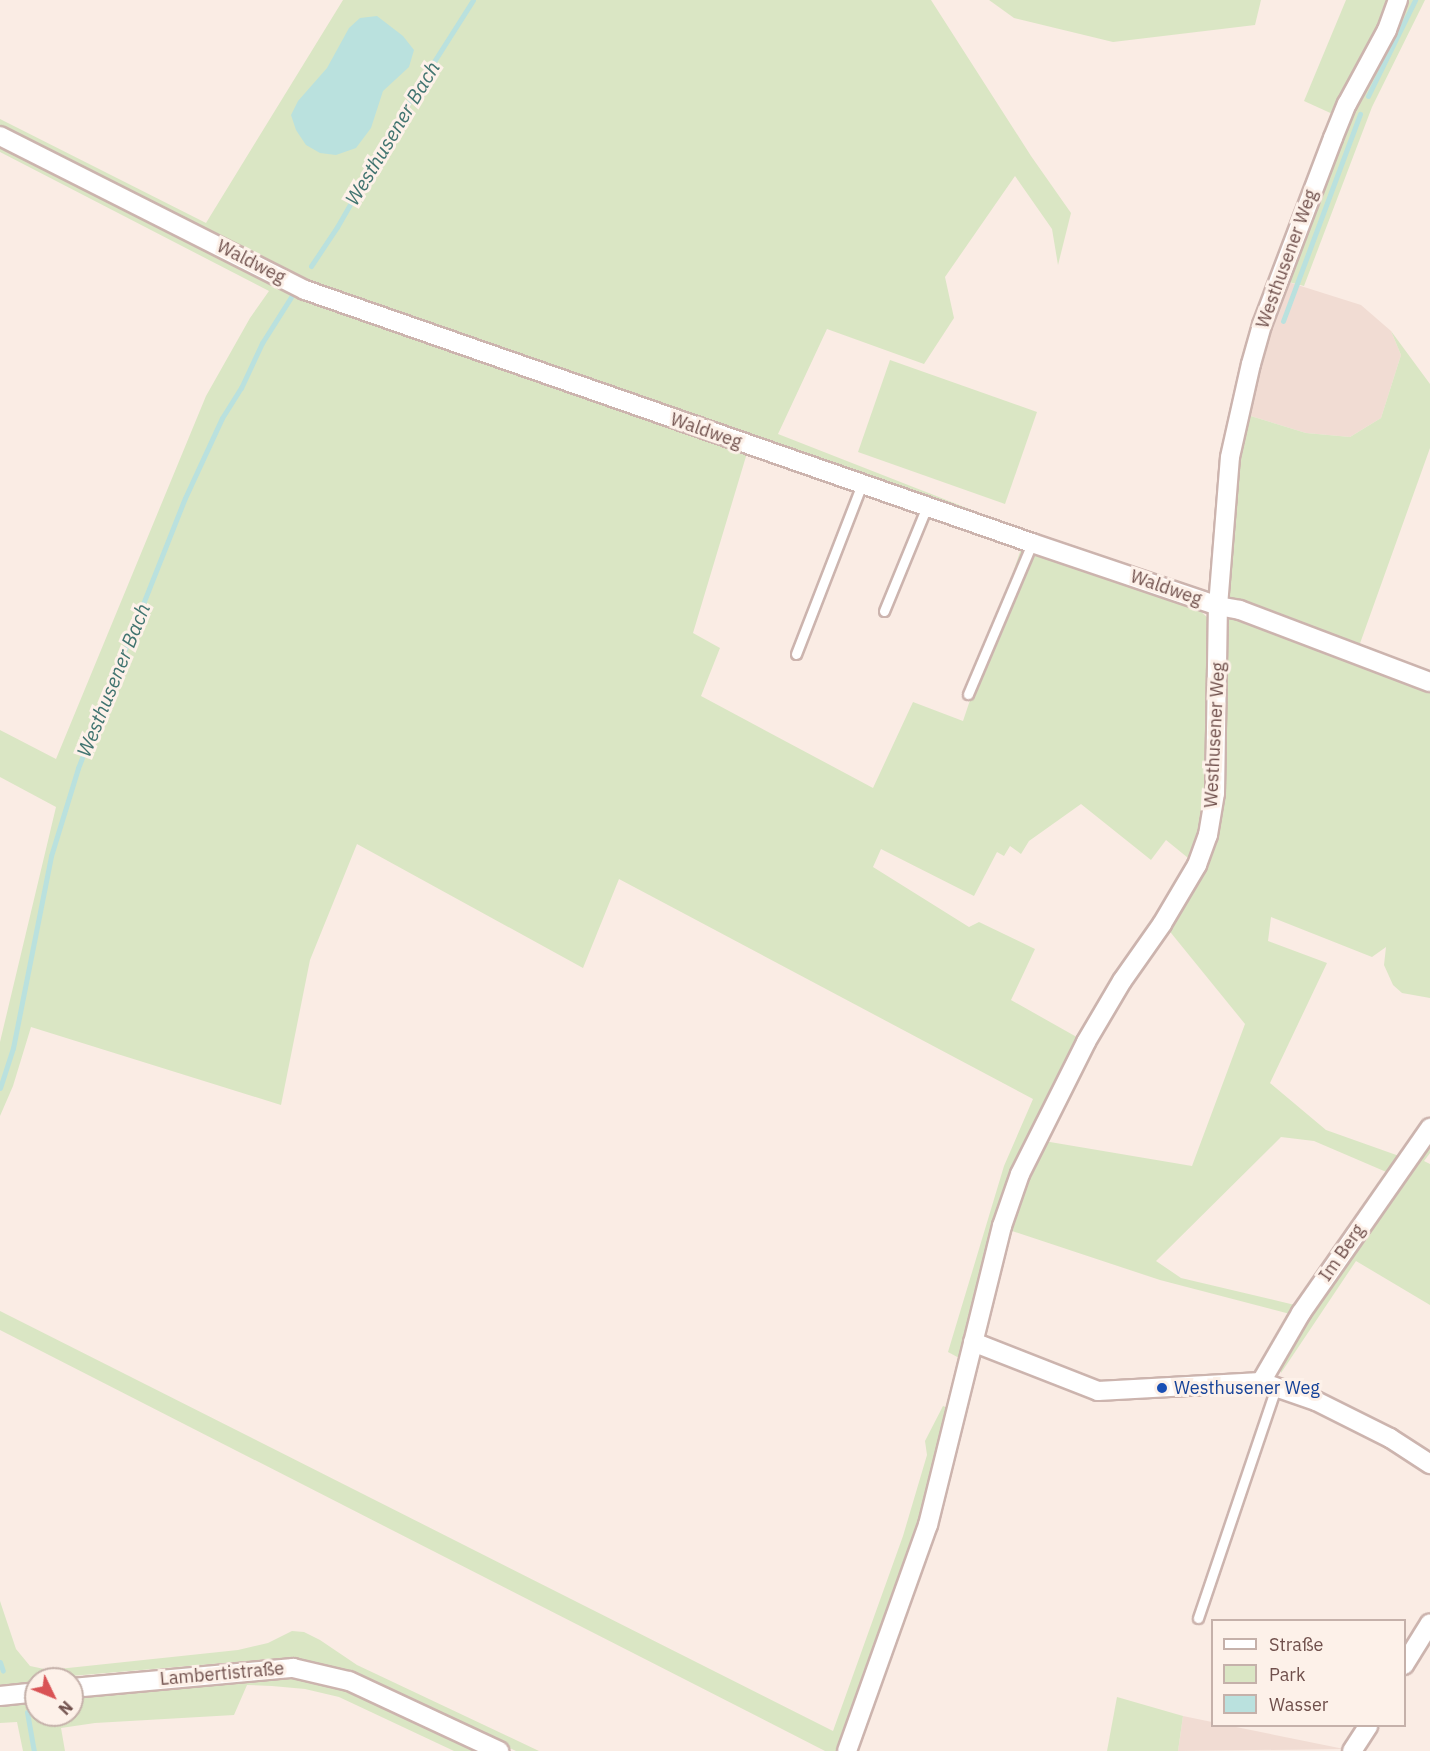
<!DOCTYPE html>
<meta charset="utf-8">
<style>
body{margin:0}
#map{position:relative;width:1430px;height:1751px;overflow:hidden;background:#faece4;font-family:"IBM Plex Sans",sans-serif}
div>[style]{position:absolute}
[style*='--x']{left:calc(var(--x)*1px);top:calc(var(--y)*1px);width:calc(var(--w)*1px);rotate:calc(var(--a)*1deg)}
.residential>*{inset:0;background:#f1dcd3}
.green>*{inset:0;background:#dae6c4}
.water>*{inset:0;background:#bae1de}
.stream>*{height:5px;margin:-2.5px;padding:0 2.5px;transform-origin:2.5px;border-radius:2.5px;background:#bae1de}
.roads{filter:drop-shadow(2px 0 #ccb4ae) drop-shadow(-2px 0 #ccb4ae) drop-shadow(0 2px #ccb4ae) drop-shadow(0 -2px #ccb4ae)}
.lane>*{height:9px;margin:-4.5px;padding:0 4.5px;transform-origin:4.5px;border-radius:4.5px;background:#fff}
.street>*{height:18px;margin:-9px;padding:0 9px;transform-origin:9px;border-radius:9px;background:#fff}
.dots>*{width:16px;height:16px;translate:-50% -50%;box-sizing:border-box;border:3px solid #fdf1e9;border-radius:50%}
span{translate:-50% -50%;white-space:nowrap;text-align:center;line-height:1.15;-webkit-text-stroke:6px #fdf1e9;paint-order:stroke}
.street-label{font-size:18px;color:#70504c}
.transit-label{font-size:18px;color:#164399}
.left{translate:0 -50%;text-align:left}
.water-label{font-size:20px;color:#417470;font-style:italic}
.legend{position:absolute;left:1211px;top:1619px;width:195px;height:108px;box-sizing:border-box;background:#fdf1e9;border:2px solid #c5b1aa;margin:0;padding:8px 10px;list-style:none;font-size:18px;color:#70504c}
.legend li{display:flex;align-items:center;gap:12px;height:30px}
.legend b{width:30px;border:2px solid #c5b1aa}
.north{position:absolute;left:24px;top:1667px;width:60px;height:60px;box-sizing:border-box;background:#fdf1e9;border:2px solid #c5b1aa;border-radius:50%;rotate:133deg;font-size:16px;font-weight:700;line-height:24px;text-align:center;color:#70504c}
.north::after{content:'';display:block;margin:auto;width:21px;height:27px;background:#d95355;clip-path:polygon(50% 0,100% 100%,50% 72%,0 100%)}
</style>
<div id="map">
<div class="residential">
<i style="clip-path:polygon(1285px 281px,1361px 305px,1391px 331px,1401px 355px,1381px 418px,1350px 437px,1306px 433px,1244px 414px,1256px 367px)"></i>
<i style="clip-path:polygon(1183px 1716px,1212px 1722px,1212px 1726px,1231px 1726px,1344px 1749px,1178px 1751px)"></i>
</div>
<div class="green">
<i style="clip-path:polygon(343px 0,931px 0,1031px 156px,1071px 213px,1058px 265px,1052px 229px,1015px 176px,945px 277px,954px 318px,924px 364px,827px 329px,778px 434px,1023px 530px,926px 501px,311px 288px,0 131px,0 119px,206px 223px)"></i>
<i style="clip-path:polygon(989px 0,1261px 0,1255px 25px,1113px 42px,1014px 18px)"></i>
<i style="clip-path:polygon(1346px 0,1390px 0,1337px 116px,1304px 101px)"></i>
<i style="clip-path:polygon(1404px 0,1425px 0,1372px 107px,1304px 286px,1285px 281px,1350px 120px)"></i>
<i style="clip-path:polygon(0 139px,276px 282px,747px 453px,693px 633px,720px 648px,701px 696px,873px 788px,913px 702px,963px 721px,1022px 546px,1193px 604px,1212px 622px,1209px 794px,1193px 862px,1166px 840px,1151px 860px,1081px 804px,1029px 841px,1021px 854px,1010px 846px,1004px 856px,997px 852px,974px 896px,881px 849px,873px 867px,969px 927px,979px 922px,1035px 949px,1011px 1000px,1082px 1040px,1012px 1175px,961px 1359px,948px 1352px,1004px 1166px,1033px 1099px,619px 879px,583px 968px,357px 844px,310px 960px,281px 1105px,31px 1027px,13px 1086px,0 1116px,0 1042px,56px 807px,0 777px,0 730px,56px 759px,206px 396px,250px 318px,269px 291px,0 152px)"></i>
<i style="clip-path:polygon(1391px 331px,1430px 384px,1430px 448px,1358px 649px,1227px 599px,1236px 466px,1244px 414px,1306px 433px,1350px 437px,1381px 418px,1401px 355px)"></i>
<i style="clip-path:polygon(890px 360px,1037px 412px,1005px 504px,858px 452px)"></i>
<i style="clip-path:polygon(1228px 615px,1430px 687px,1430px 998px,1402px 993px,1393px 985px,1384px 965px,1386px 947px,1372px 957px,1271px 917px,1268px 941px,1327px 963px,1270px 1083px,1326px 1130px,1402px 1157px,1391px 1174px,1314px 1141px,1281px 1137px,1156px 1261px,1181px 1278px,1299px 1306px,1294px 1315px,1160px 1280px,1009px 1230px,1026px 1177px,1044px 1141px,1192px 1166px,1245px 1024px,1167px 928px,1201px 868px,1226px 618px)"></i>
<i style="clip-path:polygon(1430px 1136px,1430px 1153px,1424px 1161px,1430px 1164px,1430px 1305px,1356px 1261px,1281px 1373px,1280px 1363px,1284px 1352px)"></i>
<i style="clip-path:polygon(0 1311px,833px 1731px,903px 1536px,927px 1455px,925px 1441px,943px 1406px,948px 1408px,921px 1523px,840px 1751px,825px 1751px,0 1330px)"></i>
<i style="clip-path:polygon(0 1601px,16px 1649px,30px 1666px,49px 1670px,238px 1650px,268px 1643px,292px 1631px,304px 1632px,320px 1640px,357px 1665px,539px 1751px,516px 1751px,385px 1688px,340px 1669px,301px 1659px,270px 1659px,36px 1679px,36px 1682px,0 1685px)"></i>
<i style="clip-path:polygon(275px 1677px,310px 1680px,345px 1689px,480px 1751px,454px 1751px,339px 1697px,305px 1689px,272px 1686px,247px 1685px,234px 1715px,95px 1723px,61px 1728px,65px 1751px,23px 1751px,17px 1722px,0 1723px,0 1703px,36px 1700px,36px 1715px,72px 1715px,72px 1695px)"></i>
<i style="clip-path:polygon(1117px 1697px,1183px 1716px,1178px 1751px,1107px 1751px)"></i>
</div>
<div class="water">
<i style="clip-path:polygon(377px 16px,403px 36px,414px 50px,409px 67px,383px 91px,371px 128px,356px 148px,336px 155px,320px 153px,306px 145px,296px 130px,291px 115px,298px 101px,327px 68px,349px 28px,360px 18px)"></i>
</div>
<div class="stream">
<i style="--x:1368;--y:96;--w:107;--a:-63.9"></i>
<i style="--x:311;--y:266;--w:47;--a:-56.3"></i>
<i style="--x:337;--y:227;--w:155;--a:-60.1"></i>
<i style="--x:414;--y:93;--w:110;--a:-57.6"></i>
<i style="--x:1283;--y:321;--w:221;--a:-69.6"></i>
<i style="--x:0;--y:1088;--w:42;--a:-72"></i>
<i style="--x:13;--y:1048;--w:196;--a:-78.8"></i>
<i style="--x:51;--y:856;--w:92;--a:-72.9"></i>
<i style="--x:78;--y:768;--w:290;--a:-68.4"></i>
<i style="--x:185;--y:498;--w:88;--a:-65.2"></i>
<i style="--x:222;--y:418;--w:36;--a:-58"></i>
<i style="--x:241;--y:388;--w:50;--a:-65"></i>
<i style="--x:262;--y:343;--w:54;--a:-57.8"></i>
<i style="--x:0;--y:1662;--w:9;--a:72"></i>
<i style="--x:27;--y:1712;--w:40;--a:80"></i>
</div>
<div class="roads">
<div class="lane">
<i style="--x:884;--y:611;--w:113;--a:-67.7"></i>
<i style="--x:796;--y:654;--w:182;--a:-68.8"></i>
<i style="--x:968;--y:694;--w:164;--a:-67"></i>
<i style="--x:1198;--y:1618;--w:243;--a:-71.3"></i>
</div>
<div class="street">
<i style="--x:0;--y:136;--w:342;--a:26.8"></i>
<i style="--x:305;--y:290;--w:770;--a:19.19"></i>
<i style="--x:1032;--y:543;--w:196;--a:18.7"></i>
<i style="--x:1218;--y:606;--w:22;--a:10"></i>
<i style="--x:1240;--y:610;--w:203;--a:20.8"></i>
<i style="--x:973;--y:1342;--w:134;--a:21.4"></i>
<i style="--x:1098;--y:1391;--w:163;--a:-3.2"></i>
<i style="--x:1261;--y:1382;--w:58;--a:19.1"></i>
<i style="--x:1316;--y:1401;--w:83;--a:26.6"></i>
<i style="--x:1390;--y:1438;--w:48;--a:33"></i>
<i style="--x:1261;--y:1382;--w:80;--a:-59.9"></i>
<i style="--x:1301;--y:1313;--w:226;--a:-55.1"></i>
<i style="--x:1404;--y:1665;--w:49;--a:-58.2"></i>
<i style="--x:72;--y:1688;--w:222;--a:-5.2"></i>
<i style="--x:293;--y:1668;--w:57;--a:13.1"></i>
<i style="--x:349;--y:1681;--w:166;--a:25"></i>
<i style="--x:0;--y:1696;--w:36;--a:-6"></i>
<i style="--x:847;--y:1751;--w:240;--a:-70.3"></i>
<i style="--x:928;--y:1525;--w:308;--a:-76.1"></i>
<i style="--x:1002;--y:1226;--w:55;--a:-70.9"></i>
<i style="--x:1020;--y:1174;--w:148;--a:-63.4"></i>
<i style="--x:1086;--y:1042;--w:71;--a:-59.5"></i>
<i style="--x:1122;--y:981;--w:70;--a:-54.9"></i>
<i style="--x:1162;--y:924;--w:69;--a:-59.3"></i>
<i style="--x:1197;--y:865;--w:32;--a:-70"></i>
<i style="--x:1208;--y:835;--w:43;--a:-80.5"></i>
<i style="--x:1215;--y:793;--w:187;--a:-89.1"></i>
<i style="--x:1218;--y:606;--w:149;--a:-85.4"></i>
<i style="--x:1230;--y:457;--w:95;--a:-77.3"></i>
<i style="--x:1251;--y:364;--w:41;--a:-74.2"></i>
<i style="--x:1262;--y:325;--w:200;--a:-69.2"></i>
<i style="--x:1333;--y:138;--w:37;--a:-68"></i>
<i style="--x:1347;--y:104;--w:84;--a:-61.6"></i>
<i style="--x:1387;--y:30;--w:32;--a:-70"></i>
<i style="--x:1352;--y:1751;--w:30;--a:-57"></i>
</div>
</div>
<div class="dots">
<i style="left:1162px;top:1388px;background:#1a4fb4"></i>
</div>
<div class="street-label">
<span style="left:1287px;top:259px;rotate:-70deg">Westhusener Weg</span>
<span style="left:251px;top:262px;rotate:27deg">Waldweg</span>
<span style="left:706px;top:431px;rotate:19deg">Waldweg</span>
<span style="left:1166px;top:588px;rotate:19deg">Waldweg</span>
<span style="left:1215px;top:735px;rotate:-87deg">Westhusener Weg</span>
<span style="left:1342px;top:1253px;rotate:-55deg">Im Berg</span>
<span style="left:222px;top:1674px;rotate:-5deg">Lambertistraße</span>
</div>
<div class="transit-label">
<span class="left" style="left:1174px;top:1388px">Westhusener Weg</span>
</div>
<div class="water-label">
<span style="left:392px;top:133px;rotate:-59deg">Westhusener Bach</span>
<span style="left:113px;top:680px;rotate:-68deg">Westhusener Bach</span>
</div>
<ul class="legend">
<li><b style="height:8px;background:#fff"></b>Straße</li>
<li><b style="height:16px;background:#dae6c4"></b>Park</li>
<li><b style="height:16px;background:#bae1de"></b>Wasser</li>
</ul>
<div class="north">N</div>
</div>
